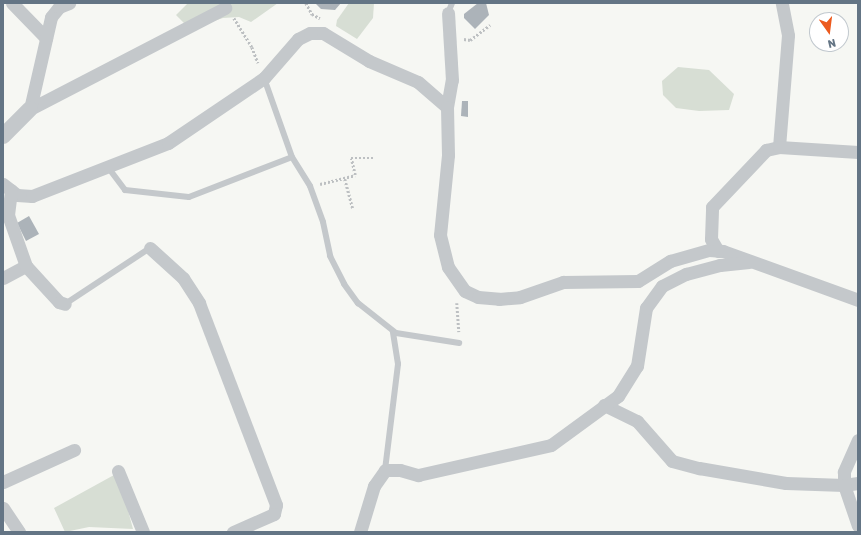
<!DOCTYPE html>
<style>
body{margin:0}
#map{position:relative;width:861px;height:535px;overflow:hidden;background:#f6f7f3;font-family:Rubik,sans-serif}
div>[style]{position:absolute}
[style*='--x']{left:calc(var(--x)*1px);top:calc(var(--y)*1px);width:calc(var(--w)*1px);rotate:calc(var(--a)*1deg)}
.green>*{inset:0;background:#d7ded4}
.building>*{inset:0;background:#acb3b9}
.path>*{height:2.5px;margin-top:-1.25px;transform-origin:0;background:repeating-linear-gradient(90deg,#bdc0c2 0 2px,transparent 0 4px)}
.service>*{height:6px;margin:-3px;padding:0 3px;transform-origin:3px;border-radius:3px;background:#c4c8cb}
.minor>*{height:13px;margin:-6.5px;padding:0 6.5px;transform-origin:6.5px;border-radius:6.5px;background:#c4c8cb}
.tertiary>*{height:16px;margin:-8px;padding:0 8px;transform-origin:8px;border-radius:8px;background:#c4c8cb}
span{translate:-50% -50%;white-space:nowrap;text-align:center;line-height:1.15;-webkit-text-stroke:4px #fff;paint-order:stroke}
.frame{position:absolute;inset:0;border:4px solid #647585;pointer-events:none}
.north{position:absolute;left:809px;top:12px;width:40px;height:40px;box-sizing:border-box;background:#fff;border:1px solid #c1c8ce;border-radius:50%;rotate:166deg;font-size:11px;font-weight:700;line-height:16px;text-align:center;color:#647585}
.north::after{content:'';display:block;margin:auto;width:14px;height:18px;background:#ec5a1e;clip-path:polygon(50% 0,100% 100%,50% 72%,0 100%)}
</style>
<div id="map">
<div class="green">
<i style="clip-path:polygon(188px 3px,278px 3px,251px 22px,239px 17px,223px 18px,190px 29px,176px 15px)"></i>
<i style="clip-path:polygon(349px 3px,374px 3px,373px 18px,357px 39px,336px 26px,337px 20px)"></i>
<i style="clip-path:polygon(678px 67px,709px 70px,734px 94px,729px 110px,699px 111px,676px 108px,663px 95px,662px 81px)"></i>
<i style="clip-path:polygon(114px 475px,126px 503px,133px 529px,89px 527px,65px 532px,54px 508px)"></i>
</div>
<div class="building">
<i style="clip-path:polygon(315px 3px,341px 3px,335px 10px,321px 9px)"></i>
<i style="clip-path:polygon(478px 3px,486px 3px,489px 15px,475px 29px,464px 18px,464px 14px)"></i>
<i style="clip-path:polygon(462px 101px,468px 101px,468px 117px,461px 116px)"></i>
<i style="clip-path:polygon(29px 216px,39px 234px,26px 241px,17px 223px)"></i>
</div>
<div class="path">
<i style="--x:306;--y:3;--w:13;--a:61"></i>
<i style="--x:312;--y:14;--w:9;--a:27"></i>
<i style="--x:234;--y:18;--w:34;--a:58"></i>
<i style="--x:252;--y:47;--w:17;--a:69"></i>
<i style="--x:464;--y:39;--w:6;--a:9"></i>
<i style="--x:470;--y:40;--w:25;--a:-37"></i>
<i style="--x:345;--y:179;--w:30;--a:75"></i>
<i style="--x:320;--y:184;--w:36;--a:-14"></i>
<i style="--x:355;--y:175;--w:17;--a:-103"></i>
<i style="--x:351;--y:158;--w:24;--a:0"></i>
<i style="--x:457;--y:303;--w:29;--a:86"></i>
</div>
<div class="service">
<i style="--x:448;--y:13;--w:11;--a:-68"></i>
<i style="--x:264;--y:78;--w:84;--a:70.5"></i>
<i style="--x:292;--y:157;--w:34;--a:58"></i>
<i style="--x:310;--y:186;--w:38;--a:70"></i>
<i style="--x:323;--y:222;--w:35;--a:78"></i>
<i style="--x:330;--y:256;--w:31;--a:63"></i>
<i style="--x:344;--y:284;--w:24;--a:54"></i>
<i style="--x:358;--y:303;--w:48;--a:38.3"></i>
<i style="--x:396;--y:333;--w:64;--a:9"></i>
<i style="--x:107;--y:166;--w:30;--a:53"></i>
<i style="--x:125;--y:190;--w:64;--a:6.2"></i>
<i style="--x:189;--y:197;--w:110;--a:-21.2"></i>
<i style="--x:65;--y:304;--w:102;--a:-33.4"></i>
<i style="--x:385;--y:470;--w:107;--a:-83"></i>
<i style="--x:398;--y:364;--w:33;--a:-99"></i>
</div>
<div class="minor">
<i style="--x:12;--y:3;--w:49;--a:45.8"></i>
<i style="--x:447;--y:107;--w:27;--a:-80"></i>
<i style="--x:452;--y:80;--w:67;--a:-93.4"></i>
<i style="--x:30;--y:109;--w:220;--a:-27.4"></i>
<i style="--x:30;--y:109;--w:94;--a:-77.1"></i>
<i style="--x:51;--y:17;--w:13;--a:-51"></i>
<i style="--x:59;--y:7;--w:11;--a:-22"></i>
<i style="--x:779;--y:147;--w:112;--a:-85.4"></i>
<i style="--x:788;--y:35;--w:33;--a:-101"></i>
<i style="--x:3;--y:184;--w:18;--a:38"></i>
<i style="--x:17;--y:195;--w:15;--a:4"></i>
<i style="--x:32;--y:196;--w:146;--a:-21.3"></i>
<i style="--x:168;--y:143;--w:116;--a:-34.1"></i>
<i style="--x:264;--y:78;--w:52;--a:-48.9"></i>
<i style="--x:298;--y:39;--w:13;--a:-27"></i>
<i style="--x:310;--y:33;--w:13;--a:0"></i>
<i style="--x:323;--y:33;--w:54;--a:31.3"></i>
<i style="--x:369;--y:61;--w:53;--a:23.2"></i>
<i style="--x:418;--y:82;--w:38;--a:41"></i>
<i style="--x:447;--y:107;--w:48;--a:88.8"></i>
<i style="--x:448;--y:155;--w:80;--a:95.7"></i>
<i style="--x:440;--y:235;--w:33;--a:76"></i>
<i style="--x:448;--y:267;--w:29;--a:55"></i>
<i style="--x:465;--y:291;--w:14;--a:25"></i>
<i style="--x:478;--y:297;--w:21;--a:5"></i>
<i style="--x:499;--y:299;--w:21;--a:-5"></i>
<i style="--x:520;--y:297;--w:46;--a:-19.2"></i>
<i style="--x:563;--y:282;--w:75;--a:-0.8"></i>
<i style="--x:638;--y:281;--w:38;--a:-32"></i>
<i style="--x:670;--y:261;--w:41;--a:-15.8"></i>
<i style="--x:709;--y:250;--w:14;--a:4"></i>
<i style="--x:723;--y:251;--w:144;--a:19.9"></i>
<i style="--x:150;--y:248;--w:45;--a:42.3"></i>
<i style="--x:183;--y:278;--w:30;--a:57"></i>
<i style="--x:199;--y:303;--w:216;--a:69.1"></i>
<i style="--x:276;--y:505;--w:9;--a:103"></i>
<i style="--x:274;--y:514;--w:45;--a:156.3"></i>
<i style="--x:718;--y:251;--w:14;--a:-120"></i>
<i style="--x:711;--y:239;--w:32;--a:-88"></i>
<i style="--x:712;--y:207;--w:79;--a:-46.5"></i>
<i style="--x:766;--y:150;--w:13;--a:-13"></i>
<i style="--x:779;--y:147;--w:79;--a:3.6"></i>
<i style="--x:26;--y:266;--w:49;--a:47.5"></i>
<i style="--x:59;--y:302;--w:6;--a:18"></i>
<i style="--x:3;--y:278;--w:26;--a:-28"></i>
<i style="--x:26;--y:266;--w:54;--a:-109.4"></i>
<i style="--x:8;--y:215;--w:25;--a:-83"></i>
<i style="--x:604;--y:405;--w:37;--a:26"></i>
<i style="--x:637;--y:421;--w:53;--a:48.8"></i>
<i style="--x:672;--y:461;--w:28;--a:15"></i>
<i style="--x:699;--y:468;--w:88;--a:9.8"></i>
<i style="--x:786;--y:483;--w:58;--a:2"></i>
<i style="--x:844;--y:485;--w:14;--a:-8"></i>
<i style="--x:858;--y:440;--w:35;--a:114"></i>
<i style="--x:844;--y:472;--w:13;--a:90"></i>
<i style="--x:844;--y:485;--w:43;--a:71.1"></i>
<i style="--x:118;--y:471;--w:66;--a:67.7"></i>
<i style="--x:3;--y:482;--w:78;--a:-24.3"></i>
<i style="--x:3;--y:508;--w:29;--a:56"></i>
<i style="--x:360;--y:532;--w:48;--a:-73.1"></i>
<i style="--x:374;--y:486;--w:19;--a:-55"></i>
<i style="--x:385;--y:470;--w:15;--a:0"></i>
<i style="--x:400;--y:470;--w:19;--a:16"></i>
<i style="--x:418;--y:475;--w:136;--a:-12.7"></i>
<i style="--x:551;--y:445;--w:83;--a:-36.2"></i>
<i style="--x:618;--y:396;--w:36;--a:-58"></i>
<i style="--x:637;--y:366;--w:59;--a:-81.2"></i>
<i style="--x:646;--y:308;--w:27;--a:-54"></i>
<i style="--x:662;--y:286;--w:27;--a:-27"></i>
<i style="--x:686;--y:274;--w:35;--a:-15"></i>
<i style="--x:720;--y:265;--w:29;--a:-6"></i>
</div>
<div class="tertiary">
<i style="--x:3;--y:136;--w:38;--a:-45"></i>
</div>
<div class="frame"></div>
<div class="north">N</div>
</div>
